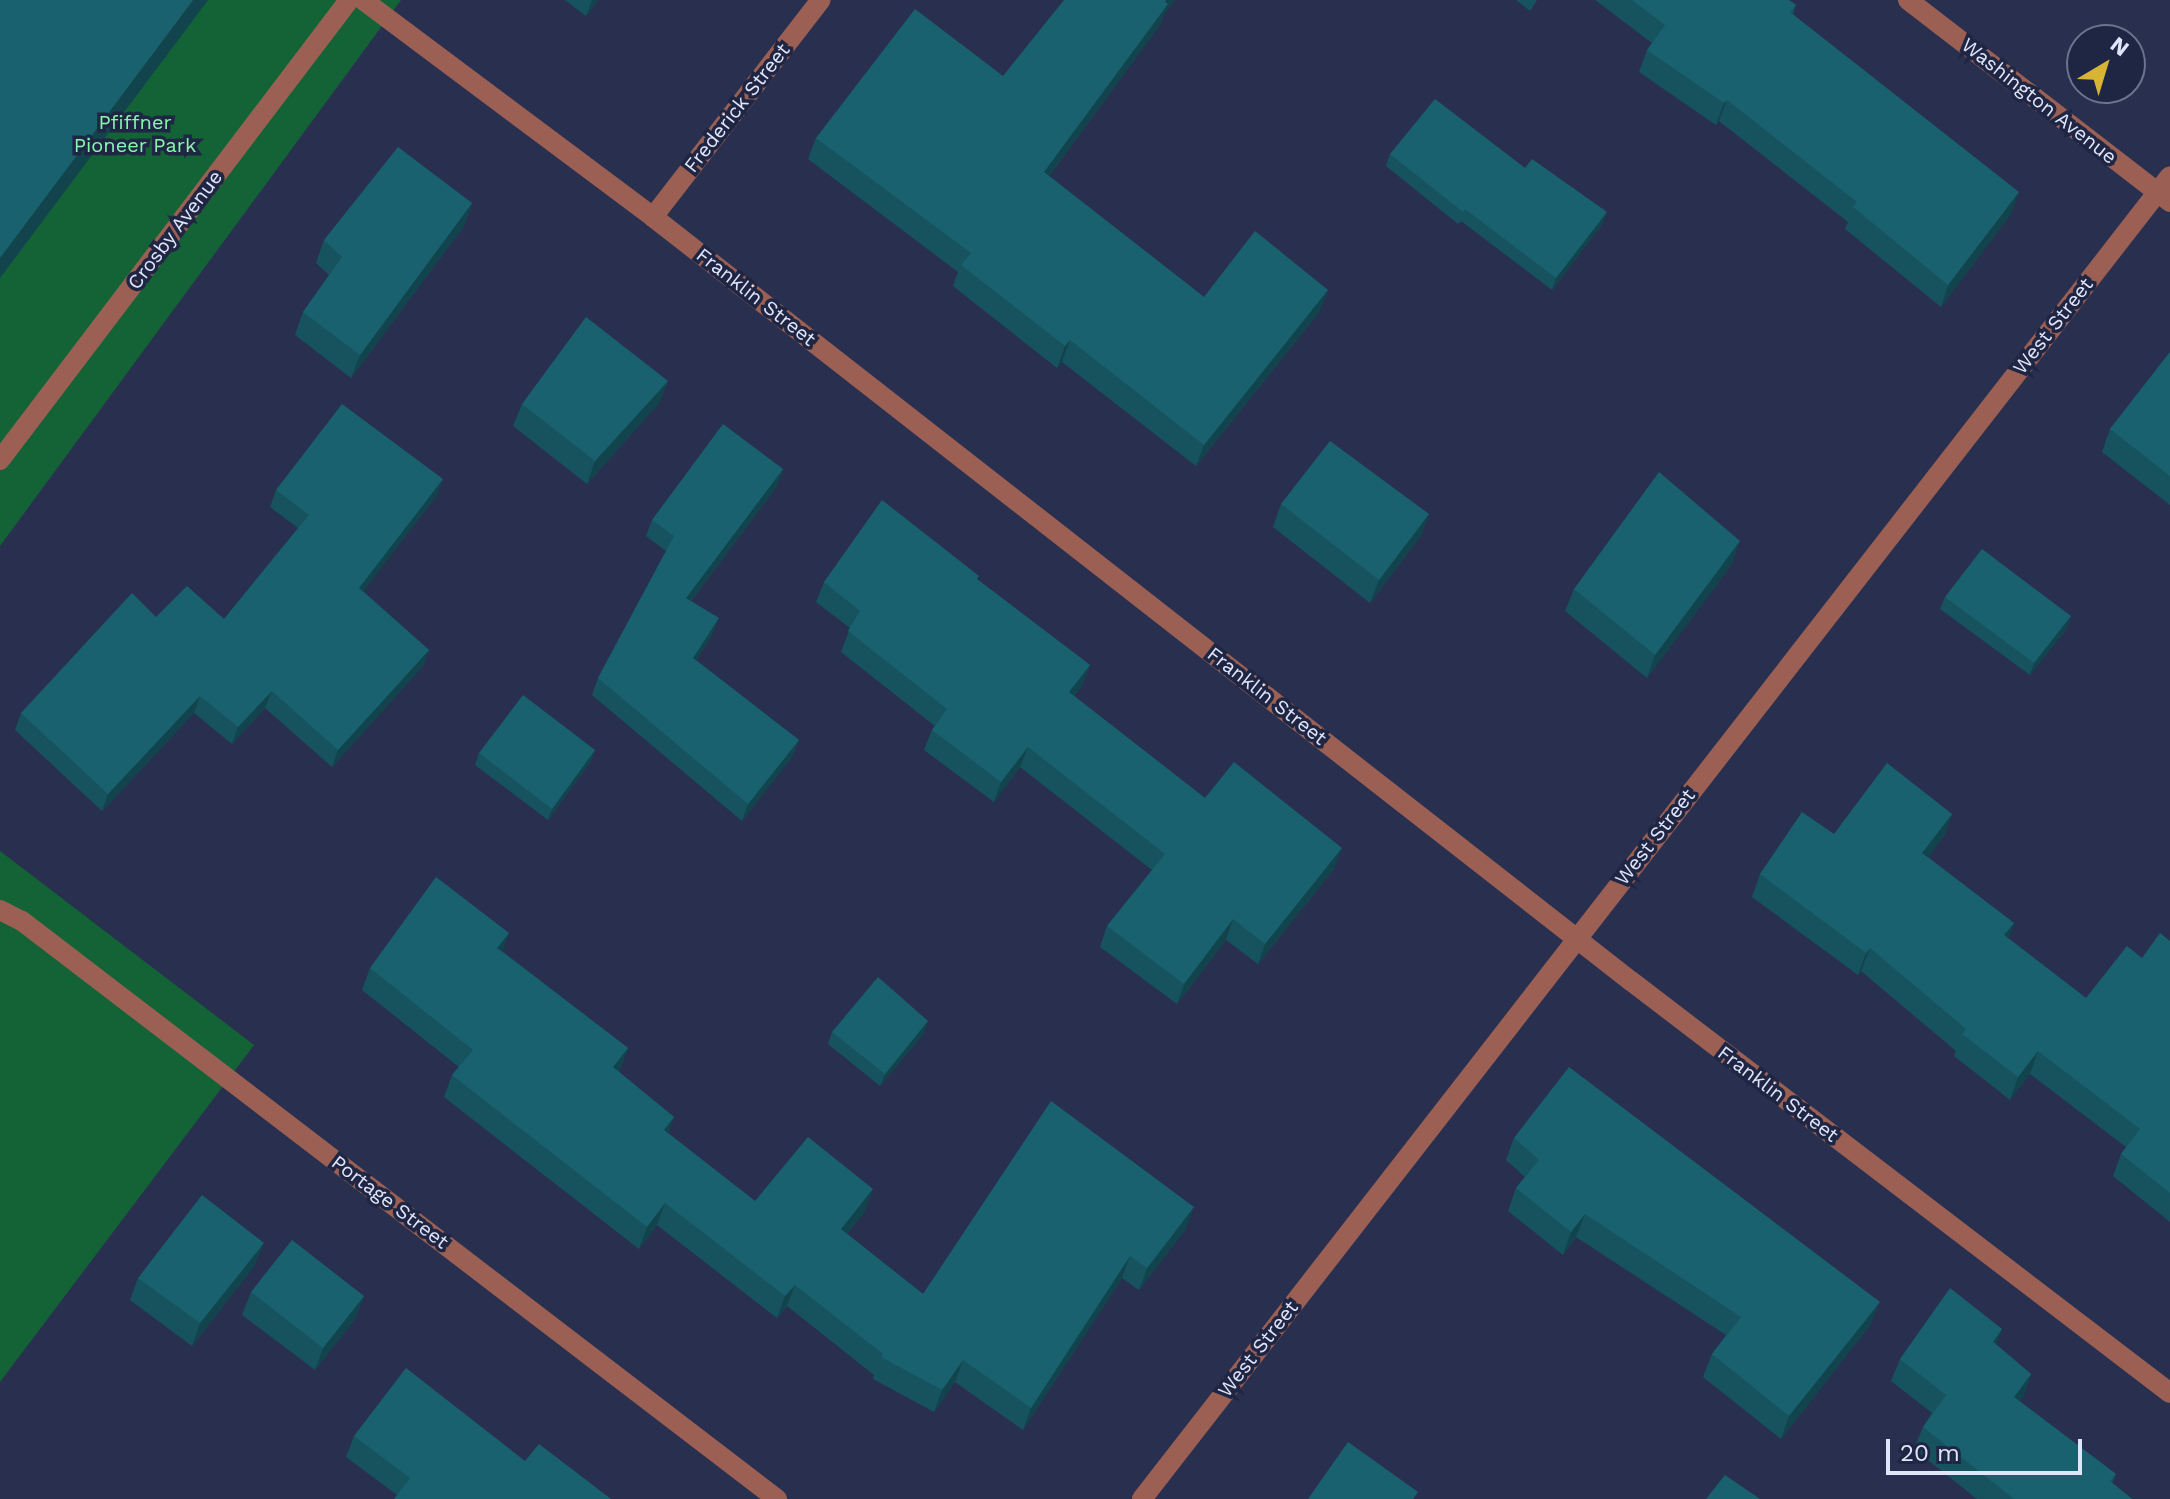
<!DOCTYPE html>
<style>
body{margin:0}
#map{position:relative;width:2170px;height:1499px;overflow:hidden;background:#29304f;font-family:"Work Sans",sans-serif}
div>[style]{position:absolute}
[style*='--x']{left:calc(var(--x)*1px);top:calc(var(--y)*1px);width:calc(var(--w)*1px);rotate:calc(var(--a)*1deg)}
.green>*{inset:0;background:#136336}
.street>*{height:20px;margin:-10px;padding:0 10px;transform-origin:10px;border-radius:10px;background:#9b6053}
.wall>*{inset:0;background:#16535f}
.shaded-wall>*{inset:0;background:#12444d}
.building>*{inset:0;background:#19616e}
span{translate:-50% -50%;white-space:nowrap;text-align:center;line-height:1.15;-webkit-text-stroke:7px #1f2644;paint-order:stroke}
.street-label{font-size:20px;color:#e0e6fa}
.park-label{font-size:20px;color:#87f7ac}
.north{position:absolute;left:2066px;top:24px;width:80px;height:80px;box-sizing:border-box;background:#1f2644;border:2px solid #6c738d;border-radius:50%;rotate:38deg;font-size:22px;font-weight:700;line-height:32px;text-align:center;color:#e0e6fa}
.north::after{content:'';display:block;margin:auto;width:28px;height:36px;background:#d7b434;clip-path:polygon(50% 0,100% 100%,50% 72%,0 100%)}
.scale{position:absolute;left:1886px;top:1439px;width:196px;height:36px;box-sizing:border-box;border:4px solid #e0e6fa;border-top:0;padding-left:10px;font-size:24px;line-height:28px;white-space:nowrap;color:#e0e6fa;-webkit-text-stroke:6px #1f2644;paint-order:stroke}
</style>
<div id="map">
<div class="green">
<i style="clip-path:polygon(0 0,401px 0,0 546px)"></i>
<i style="clip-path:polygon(0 851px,254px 1045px,0 1382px)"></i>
</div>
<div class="street">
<i style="--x:363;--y:0;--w:362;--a:36.8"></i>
<i style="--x:653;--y:217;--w:1241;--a:38"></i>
<i style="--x:1631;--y:981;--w:678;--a:37.39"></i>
<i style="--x:1908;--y:0;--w:331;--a:37.6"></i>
<i style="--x:653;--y:217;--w:274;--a:-52.3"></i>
<i style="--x:0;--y:460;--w:577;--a:-52.81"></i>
<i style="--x:0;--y:910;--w:25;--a:27"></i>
<i style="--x:22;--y:921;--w:951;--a:37.44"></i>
<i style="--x:1142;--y:1499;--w:1675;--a:-52.15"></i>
</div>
<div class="wall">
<i style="clip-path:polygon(565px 0,598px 0,586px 16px)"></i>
<i style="clip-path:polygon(1516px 0,1537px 0,1530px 11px)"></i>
<i style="clip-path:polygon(1595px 0,1789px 0,1796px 5px,1793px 14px,2011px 214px,1941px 307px,1845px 229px,1848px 222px,1719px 121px,1716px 125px,1639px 72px,1647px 50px,1652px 43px)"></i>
<i style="clip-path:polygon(1164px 15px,1160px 25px,1049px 176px,1204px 297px,1320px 311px,1196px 466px,1062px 362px,1057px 368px,953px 286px,958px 272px,808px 159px,816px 138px,1003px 76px)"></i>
<i style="clip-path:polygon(1390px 154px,1525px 168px,1603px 223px,1552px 290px,1461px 221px,1458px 224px,1386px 166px)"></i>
<i style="clip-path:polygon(472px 203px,464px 226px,351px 378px,295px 335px,303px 312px,329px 275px,316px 263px,324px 240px)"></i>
<i style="clip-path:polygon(2170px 352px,2170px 505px,2102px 452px,2110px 429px)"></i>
<i style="clip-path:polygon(668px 381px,659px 403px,587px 484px,513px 426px,522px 404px)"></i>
<i style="clip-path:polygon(783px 469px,777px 486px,691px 601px,712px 635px,696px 660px,799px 740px,792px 757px,742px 821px,592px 695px,598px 678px,666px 551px,646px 536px,652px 520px)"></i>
<i style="clip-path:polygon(276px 490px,437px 495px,363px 591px,429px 650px,423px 666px,332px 767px,265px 708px,232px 744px,194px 713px,102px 811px,15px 730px,21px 713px,156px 617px,224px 619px,298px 528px,270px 507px)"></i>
<i style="clip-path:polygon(1281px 504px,1429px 514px,1420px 537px,1370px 603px,1273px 527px)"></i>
<i style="clip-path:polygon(1732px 564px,1647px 678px,1565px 611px,1574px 589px)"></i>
<i style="clip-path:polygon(978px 580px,1090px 665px,1082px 685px,1074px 696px,1205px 798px,1334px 869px,1258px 964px,1226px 940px,1177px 1004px,1100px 947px,1107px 926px,1152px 870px,1020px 767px,994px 802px,924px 750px,932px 730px,935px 726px,841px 652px,850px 628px,816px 602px,824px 582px)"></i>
<i style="clip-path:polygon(1945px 597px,2067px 628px,2030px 675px,1940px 609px)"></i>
<i style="clip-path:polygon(595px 750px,591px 761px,548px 820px,475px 765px,479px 753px)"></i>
<i style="clip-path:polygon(1952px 814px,1944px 836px,1928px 857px,2014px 923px,2008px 938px,2086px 998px,2142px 958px,2170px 941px,2170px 1222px,2113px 1176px,2121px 1154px,2126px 1147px,2030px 1074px,2010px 1100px,1954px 1056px,1956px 1051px,1861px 971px,1858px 975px,1752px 897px,1760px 874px,1834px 834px)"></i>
<i style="clip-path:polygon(509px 933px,502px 951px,628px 1048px,619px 1072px,674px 1117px,668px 1133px,755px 1201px,865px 1211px,847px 1234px,923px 1294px,1186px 1229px,1139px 1290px,1122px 1278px,1023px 1430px,955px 1382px,934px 1412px,873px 1379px,874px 1375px,787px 1306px,777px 1318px,657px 1225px,639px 1249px,444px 1097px,452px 1075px,459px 1067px,362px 990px,370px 968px)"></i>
<i style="clip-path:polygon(832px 1032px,924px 1033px,880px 1086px,828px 1044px)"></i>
<i style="clip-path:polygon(1514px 1138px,1871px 1324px,1781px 1439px,1703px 1377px,1712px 1354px,1726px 1335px,1576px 1237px,1563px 1255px,1508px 1211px,1516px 1188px,1525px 1177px,1506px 1160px)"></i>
<i style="clip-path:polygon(255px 1265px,192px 1346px,130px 1300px,138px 1278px)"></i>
<i style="clip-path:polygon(251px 1292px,364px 1296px,355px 1319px,315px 1370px,242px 1315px)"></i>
<i style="clip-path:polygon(2002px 1329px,1996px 1344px,2031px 1374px,2023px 1397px,2019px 1401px,2116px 1474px,2112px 1483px,2132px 1499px,1977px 1499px,1914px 1449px,1923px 1427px,1932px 1413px,1891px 1381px,1900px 1359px)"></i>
<i style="clip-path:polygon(354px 1436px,525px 1461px,611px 1499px,397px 1495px,346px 1457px)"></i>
</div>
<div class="shaded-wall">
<i style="clip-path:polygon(193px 0,208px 0,0 278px,0 258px)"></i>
<i style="clip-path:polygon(592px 0,598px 0,586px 16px)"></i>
<i style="clip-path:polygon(1166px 0,1175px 0,1164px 15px,1160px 25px,1036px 193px,1044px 172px)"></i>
<i style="clip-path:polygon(1727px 100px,1719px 121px,1716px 125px,1724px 103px)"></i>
<i style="clip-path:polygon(2019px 192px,2011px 214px,1941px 307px,1948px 285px)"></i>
<i style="clip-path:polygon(472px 203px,464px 226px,351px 378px,360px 355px)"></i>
<i style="clip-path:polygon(1607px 212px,1603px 223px,1552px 290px,1556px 278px)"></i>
<i style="clip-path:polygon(1328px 290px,1320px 311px,1196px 466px,1204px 445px)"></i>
<i style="clip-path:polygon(1070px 340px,1062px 362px,1057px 368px,1065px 346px)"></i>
<i style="clip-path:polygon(668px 381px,659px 403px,587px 484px,595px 461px)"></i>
<i style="clip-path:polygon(783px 469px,777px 486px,680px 615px,686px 598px)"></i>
<i style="clip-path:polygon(443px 479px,437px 495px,353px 605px,359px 588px)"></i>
<i style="clip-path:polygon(1429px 514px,1420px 537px,1370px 603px,1379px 580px)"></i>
<i style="clip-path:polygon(1740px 541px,1732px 564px,1647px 678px,1655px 655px)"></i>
<i style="clip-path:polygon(2071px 616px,2067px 628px,2030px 675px,2034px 663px)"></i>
<i style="clip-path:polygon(719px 618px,712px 635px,687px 675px,693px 658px)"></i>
<i style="clip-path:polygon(429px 650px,423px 666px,332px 767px,338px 750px)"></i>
<i style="clip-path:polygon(1090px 665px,1082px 685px,1062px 712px,1069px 692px)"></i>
<i style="clip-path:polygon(272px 691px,265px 708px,232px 744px,238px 727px)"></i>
<i style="clip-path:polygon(200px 696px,194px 713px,102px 811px,108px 794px)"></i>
<i style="clip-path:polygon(799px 740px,792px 757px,742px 821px,748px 804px)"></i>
<i style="clip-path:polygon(1028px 747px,1020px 767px,994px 802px,1001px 782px)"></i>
<i style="clip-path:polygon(595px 750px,591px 761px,548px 820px,552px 809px)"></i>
<i style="clip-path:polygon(1952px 814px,1944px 836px,1914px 876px,1922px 853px)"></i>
<i style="clip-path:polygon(1342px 848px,1334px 869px,1258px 964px,1265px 944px)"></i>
<i style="clip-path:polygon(1233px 919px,1226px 940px,1177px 1004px,1184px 984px)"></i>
<i style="clip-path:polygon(2014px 923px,2006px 946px,2004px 935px)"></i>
<i style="clip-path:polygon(509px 933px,501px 955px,497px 948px)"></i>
<i style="clip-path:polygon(1870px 948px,1861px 971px,1858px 975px,1866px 953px)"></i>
<i style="clip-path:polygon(928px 1021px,924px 1033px,880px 1086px,885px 1074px)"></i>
<i style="clip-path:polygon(628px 1048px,620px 1070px,605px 1089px,613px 1067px)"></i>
<i style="clip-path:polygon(2038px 1051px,2030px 1074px,2010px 1100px,2018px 1077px)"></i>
<i style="clip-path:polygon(674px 1117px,666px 1138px,664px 1130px)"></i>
<i style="clip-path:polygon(873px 1189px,865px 1211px,833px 1251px,841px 1229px)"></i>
<i style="clip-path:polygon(665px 1203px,657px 1225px,639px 1249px,647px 1227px)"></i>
<i style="clip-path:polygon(1194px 1207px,1186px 1229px,1139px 1290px,1147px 1268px)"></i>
<i style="clip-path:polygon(1585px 1214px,1576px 1237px,1563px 1255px,1571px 1232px)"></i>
<i style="clip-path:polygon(264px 1243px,255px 1265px,192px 1346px,200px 1323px)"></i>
<i style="clip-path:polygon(1130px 1256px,1122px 1278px,1023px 1430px,1031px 1408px)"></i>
<i style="clip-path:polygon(795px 1285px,787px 1306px,777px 1318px,785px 1296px)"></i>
<i style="clip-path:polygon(364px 1296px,355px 1319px,315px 1370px,323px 1348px)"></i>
<i style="clip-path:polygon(1880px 1302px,1871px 1324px,1781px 1439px,1789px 1416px)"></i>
<i style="clip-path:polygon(2002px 1329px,1994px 1352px,1993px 1342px)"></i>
<i style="clip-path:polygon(963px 1360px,955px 1382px,934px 1412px,942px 1390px)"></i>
<i style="clip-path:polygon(2031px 1374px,2023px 1397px,2005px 1419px,2014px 1397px)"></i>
</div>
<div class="building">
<i style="clip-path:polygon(0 0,193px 0,0 258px)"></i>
<i style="clip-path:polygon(1064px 0,1166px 0,1165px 2px,1168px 4px,1044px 172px,1204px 297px,1255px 231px,1328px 290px,1204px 445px,1070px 340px,1065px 346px,961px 265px,971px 253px,816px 138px,915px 9px,1003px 76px)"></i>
<i style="clip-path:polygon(1632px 0,1789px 0,1796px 5px,1790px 12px,2019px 192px,1948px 285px,1853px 207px,1857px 202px,1727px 100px,1724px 103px,1647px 50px,1665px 25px)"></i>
<i style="clip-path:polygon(1435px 99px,1525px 168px,1532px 159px,1607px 212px,1556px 278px,1465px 209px,1463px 212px,1390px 154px)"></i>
<i style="clip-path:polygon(398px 147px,472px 203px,360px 355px,303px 312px,342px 257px,324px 240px)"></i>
<i style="clip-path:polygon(586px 317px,668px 381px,595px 461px,522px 404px)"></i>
<i style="clip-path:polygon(2170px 352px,2170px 476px,2110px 429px)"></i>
<i style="clip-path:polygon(342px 404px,443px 479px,359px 588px,429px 650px,338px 750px,272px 691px,238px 727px,200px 696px,108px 794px,21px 713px,132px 593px,156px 617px,187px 586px,224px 619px,309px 515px,276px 490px)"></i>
<i style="clip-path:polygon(723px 424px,783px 469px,686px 598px,719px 618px,693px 658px,799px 740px,748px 804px,598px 678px,674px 536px,652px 520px)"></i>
<i style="clip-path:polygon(1330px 441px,1429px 514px,1379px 580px,1281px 504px)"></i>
<i style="clip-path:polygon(1659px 472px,1740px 541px,1655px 655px,1574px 589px)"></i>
<i style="clip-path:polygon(882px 500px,979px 576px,977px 579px,1090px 665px,1069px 692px,1205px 798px,1234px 762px,1342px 848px,1265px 944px,1233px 919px,1184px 984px,1107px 926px,1165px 854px,1028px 747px,1001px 782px,932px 730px,947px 709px,848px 631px,860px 611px,824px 582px)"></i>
<i style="clip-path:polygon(1982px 549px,2071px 616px,2034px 663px,1945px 597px)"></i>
<i style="clip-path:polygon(523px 695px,595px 750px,552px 809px,479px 753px)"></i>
<i style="clip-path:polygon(1887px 763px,1952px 814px,1922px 853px,2014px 923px,2004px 935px,2086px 998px,2127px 946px,2142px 958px,2160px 933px,2170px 941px,2170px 1193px,2121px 1154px,2140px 1129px,2038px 1051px,2018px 1077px,1962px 1034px,1966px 1029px,1870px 948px,1866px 953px,1760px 874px,1802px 812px,1834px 834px)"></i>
<i style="clip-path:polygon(436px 877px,509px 933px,497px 948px,628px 1048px,613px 1067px,674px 1117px,664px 1130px,755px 1201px,808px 1137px,873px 1189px,841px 1229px,923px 1294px,1051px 1101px,1194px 1207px,1147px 1268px,1130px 1256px,1031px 1408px,963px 1360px,942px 1390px,881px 1357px,883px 1354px,795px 1285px,785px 1296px,665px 1203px,647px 1227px,452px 1075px,473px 1050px,370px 968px)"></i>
<i style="clip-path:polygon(878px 977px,928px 1021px,885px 1074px,832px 1032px)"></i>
<i style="clip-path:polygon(1569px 1067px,1880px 1302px,1789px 1416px,1712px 1354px,1741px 1317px,1585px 1214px,1571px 1232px,1516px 1188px,1539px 1160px,1514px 1138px)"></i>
<i style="clip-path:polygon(202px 1195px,264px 1243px,200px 1323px,138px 1278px)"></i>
<i style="clip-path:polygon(292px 1240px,364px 1296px,323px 1348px,251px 1292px)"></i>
<i style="clip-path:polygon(1950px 1288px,2002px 1329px,1993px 1342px,2031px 1374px,2014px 1397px,2116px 1474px,2110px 1481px,2132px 1499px,2014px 1499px,1923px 1427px,1946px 1395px,1900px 1359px)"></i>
<i style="clip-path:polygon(406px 1368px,525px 1461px,539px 1444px,611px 1499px,394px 1499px,410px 1478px,354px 1436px)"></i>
<i style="clip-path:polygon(1348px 1442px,1418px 1492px,1413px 1499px,1308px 1499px)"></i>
<i style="clip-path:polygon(1725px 1475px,1760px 1499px,1706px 1499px)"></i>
</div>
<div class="street-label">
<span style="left:2039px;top:101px;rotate:38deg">Washington Avenue</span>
<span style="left:737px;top:108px;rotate:-52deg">Frederick Street</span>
<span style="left:175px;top:230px;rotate:-53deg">Crosby Avenue</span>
<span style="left:756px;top:297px;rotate:38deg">Franklin Street</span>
<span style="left:2053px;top:326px;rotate:-52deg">West Street</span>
<span style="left:1267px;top:696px;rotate:38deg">Franklin Street</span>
<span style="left:1655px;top:837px;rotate:-52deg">West Street</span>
<span style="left:1778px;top:1094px;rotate:37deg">Franklin Street</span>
<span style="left:390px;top:1202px;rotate:37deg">Portage Street</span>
<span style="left:1258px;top:1349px;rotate:-52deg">West Street</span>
</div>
<div class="park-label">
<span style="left:135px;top:134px">Pfiffner<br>Pioneer Park</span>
</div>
<div class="north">N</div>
<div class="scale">20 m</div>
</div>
